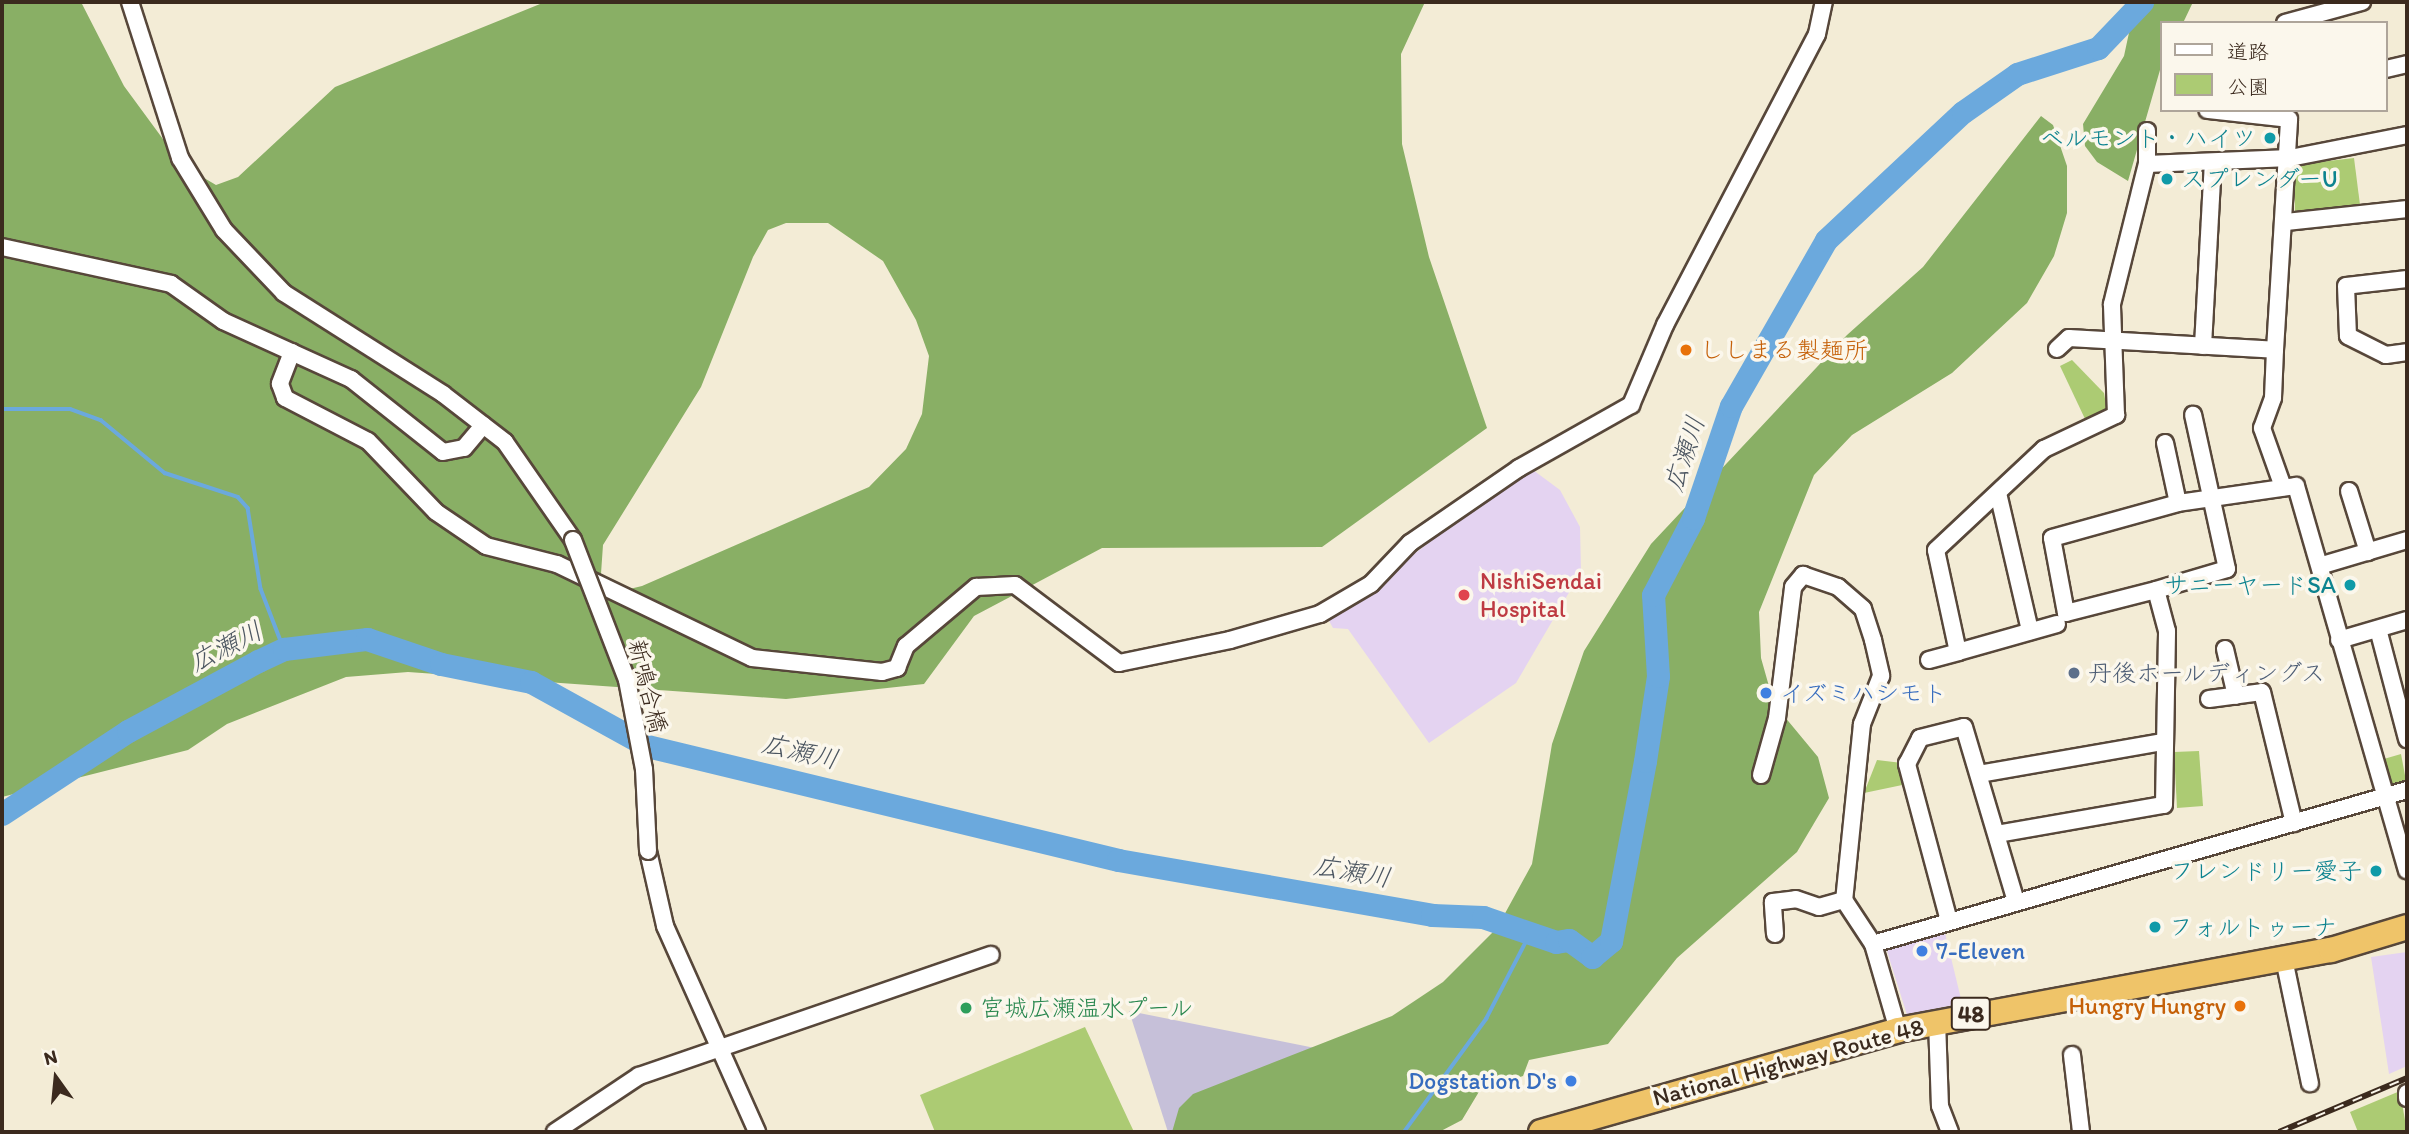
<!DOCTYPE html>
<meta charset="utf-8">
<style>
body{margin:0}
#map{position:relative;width:2409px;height:1134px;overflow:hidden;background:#f3ecd6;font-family:Itim,"Klee One",sans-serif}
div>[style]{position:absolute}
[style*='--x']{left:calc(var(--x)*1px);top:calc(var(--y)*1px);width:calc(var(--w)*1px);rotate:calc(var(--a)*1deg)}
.built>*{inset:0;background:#e4d3f1}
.industrial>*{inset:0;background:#c6c0d9}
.green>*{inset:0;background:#accb73}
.forest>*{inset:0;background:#89af65}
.stream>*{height:3.5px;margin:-1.75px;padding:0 1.75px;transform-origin:1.75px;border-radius:1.75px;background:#6ba9dd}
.river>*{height:23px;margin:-11.5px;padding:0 11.5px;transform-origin:11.5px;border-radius:11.5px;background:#6ba9dd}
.roads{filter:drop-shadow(2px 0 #57473a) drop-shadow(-2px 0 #57473a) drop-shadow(0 2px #57473a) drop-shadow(0 -2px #57473a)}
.minor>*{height:16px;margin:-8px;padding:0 8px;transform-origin:8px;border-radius:8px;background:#fff}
.highway>*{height:24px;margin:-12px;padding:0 12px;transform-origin:12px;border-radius:12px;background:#efc469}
.rail>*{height:6px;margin-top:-3px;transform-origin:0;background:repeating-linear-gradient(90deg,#fbf7ec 0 10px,#3b2a1e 0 20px);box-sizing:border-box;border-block:2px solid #3b2a1e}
.bridges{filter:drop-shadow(2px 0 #57473a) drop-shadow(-2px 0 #57473a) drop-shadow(0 2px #57473a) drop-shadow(0 -2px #57473a)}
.minor-bridge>*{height:16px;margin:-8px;padding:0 8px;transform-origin:8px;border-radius:8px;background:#fff}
.dots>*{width:19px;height:19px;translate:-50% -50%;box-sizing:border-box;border:4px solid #fbf7ec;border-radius:50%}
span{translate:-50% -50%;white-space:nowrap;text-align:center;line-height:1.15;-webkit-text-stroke:7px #fbf7ec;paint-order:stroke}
.shield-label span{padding:2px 5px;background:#fbf7ec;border:2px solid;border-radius:5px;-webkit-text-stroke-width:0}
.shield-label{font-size:23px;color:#3b2a1e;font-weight:700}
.culture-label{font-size:24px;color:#0d838f}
.right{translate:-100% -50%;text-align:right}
.left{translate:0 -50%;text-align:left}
.food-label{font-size:24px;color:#c56008}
.health-label{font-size:24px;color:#be3a42}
.service-label{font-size:24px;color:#4e5e75}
.street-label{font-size:24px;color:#3b2a1e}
.shop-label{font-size:24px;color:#366cbe}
.leisure-label{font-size:24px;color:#27864d}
.water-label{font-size:26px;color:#4c5661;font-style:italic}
.frame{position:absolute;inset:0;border:4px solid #3b2a1e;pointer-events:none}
.legend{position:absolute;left:2160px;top:21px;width:228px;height:91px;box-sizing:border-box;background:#fbf7ec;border:2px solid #aea59a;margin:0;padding:9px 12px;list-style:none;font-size:21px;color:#3b2a1e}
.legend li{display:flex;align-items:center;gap:14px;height:35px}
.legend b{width:35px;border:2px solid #aea59a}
.north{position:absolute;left:21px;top:1043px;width:70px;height:70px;-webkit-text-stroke:5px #fbf7ec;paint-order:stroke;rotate:345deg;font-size:19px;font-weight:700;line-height:28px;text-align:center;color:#3b2a1e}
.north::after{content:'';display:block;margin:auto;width:24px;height:32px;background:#3b2a1e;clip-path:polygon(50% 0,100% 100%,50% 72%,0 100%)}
</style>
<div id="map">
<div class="built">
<i style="clip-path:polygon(1529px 467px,1560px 490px,1580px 527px,1581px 572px,1516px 683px,1429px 743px,1348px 629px,1333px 628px,1328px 619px)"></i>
<i style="clip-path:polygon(1945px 933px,1962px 1003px,1907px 1015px,1886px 948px)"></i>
<i style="clip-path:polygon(2407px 952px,2407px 1066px,2389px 1074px,2371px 957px)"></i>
</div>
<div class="industrial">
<i style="clip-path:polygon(1129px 1011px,1325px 1050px,1341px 1132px,1168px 1132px)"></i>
</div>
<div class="green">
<i style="clip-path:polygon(2354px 158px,2360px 205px,2295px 211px,2294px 165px)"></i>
<i style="clip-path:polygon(2072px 360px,2104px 393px,2107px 410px,2086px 421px,2060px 366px)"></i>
<i style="clip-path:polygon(2199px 751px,2203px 806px,2177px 808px,2174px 752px)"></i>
<i style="clip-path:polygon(2401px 754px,2407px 786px,2387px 792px,2377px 761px)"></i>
<i style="clip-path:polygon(1877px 760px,1902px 763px,1907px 784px,1864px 793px)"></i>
<i style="clip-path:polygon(1085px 1027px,1134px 1132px,935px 1132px,920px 1095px)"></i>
<i style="clip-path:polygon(2400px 1091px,2407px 1132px,2358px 1132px,2350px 1112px)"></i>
</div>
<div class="forest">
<i style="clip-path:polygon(evenodd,2px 2px,81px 2px,124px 86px,182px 165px,216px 185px,238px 177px,335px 87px,545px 2px,1425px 2px,1401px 54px,1402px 144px,1429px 257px,1487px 428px,1322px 547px,1102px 548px,974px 616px,924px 684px,786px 699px,408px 672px,346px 677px,227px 724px,188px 750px,2px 797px,2px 2px,786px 223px,828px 223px,883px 261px,916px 320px,929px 356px,922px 414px,906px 449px,869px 487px,642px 586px,613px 593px,600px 588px,603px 545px,701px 387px,753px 257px,768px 230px,786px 223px)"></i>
<i style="clip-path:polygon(2147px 2px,2193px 2px,2183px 23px,2162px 23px,2162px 63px,2128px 181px,2097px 162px,2085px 146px,2083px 124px,2124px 56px,2130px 28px)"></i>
<i style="clip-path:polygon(2041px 116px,2053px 125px,2067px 166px,2067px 213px,2054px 256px,2027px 303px,1952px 373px,1852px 435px,1814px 475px,1759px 612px,1761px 658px,1774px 704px,1818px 757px,1829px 798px,1797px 852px,1677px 958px,1608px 1044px,1529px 1060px,1523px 1076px,1480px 1090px,1462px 1120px,1439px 1132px,1172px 1132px,1179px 1108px,1193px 1094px,1392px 1016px,1443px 982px,1497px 928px,1532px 864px,1552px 744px,1584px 651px,1651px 544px,1847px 335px,1923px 267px)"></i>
</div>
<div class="stream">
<i style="--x:2;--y:409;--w:68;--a:0"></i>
<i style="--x:70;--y:409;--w:33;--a:20"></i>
<i style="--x:101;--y:420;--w:83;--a:39.6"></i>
<i style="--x:165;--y:473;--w:77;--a:18.2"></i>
<i style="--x:238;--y:497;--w:15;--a:48"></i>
<i style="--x:248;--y:508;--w:82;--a:80.9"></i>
<i style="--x:261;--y:589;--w:64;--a:69"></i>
<i style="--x:1404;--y:1132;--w:140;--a:-54"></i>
<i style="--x:1486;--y:1019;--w:98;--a:-62.7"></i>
</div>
<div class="river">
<i style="--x:2;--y:814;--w:151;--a:-33.4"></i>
<i style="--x:128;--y:731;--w:148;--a:-28.3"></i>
<i style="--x:258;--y:661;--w:29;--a:-25"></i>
<i style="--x:284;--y:649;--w:84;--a:-6.9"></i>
<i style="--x:367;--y:639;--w:78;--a:18.7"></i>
<i style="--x:441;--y:664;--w:92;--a:11.3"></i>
<i style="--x:531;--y:682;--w:132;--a:28.9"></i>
<i style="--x:647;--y:746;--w:485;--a:13.6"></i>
<i style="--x:1118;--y:860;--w:319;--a:9.9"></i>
<i style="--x:1432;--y:915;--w:51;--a:2.2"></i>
<i style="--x:1483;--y:917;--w:77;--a:18.9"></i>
<i style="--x:1556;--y:942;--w:13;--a:-9"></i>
<i style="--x:1569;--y:940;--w:29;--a:36"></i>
<i style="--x:1592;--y:957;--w:25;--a:-40"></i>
<i style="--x:1611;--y:941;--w:183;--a:-79.3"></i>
<i style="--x:1645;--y:761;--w:86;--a:-81.3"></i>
<i style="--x:1658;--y:676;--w:81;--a:-93.5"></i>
<i style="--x:1653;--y:595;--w:87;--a:-62.5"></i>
<i style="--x:1693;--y:518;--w:118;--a:-71.3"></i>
<i style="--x:1731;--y:406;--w:191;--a:-60.2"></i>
<i style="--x:1826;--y:240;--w:187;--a:-43.1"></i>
<i style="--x:1963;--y:112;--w:66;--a:-35.1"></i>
<i style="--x:2017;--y:74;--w:85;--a:-17.8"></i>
<i style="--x:2098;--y:48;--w:64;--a:-46.3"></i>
</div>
<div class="roads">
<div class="minor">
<i style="--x:130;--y:2;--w:164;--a:72.2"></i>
<i style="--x:180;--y:158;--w:84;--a:58.6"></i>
<i style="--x:224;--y:230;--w:87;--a:46.4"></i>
<i style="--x:284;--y:293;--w:188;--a:32.4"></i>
<i style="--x:443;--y:394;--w:78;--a:37.7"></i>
<i style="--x:505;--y:442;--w:119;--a:55.2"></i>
<i style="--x:2285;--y:23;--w:80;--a:-15.3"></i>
<i style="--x:2386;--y:69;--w:22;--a:-13"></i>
<i style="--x:2147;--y:164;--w:33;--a:-90"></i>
<i style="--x:2286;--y:222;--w:122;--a:-6.1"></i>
<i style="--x:2;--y:247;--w:173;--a:12.3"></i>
<i style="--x:171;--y:284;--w:64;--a:35.4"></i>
<i style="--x:223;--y:321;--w:141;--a:24.4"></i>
<i style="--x:351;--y:379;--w:117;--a:38.4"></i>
<i style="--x:443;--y:452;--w:21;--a:-11"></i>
<i style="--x:464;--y:448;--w:30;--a:-50"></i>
<i style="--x:2407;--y:279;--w:61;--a:173.5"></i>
<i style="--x:2346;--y:286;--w:50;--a:87.7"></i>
<i style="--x:2348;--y:336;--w:42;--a:26.6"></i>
<i style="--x:2386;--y:355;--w:21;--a:-8"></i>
<i style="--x:2203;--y:346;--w:184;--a:-86.9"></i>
<i style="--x:2057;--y:349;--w:16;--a:-43"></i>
<i style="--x:2069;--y:338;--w:206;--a:3.3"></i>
<i style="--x:2275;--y:350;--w:231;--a:-86.5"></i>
<i style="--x:2289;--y:119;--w:82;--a:-173.7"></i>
<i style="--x:2275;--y:350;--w:48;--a:92.4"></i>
<i style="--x:2273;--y:398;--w:32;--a:110"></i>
<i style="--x:2262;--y:428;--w:63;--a:70.4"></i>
<i style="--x:292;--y:352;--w:34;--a:111"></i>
<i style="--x:280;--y:384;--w:15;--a:70"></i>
<i style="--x:285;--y:398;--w:93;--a:27.4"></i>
<i style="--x:368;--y:441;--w:98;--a:46.2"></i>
<i style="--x:436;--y:512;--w:60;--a:34.2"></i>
<i style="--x:486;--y:546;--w:73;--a:14.2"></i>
<i style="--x:557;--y:564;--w:216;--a:25.7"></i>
<i style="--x:752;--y:658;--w:131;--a:6.1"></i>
<i style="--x:882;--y:672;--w:16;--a:-15"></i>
<i style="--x:897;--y:668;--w:24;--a:-68"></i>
<i style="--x:906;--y:646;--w:92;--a:-40.1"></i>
<i style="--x:976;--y:587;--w:39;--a:-3"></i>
<i style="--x:1015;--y:585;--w:130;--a:36.9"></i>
<i style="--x:1119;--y:663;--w:113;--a:-11.7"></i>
<i style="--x:1230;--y:640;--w:94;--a:-16.1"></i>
<i style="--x:1320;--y:614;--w:59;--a:-30.5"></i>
<i style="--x:1371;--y:584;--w:57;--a:-46.4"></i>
<i style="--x:1410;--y:543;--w:132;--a:-34.5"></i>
<i style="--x:1519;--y:468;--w:129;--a:-29.4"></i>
<i style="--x:1631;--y:405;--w:87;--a:-67"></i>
<i style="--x:1665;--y:325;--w:328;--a:-62.4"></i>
<i style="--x:1817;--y:34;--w:33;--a:-78"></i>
<i style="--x:2165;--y:443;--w:61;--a:77.8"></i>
<i style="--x:2349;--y:491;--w:64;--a:72.7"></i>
<i style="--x:1998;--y:493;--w:142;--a:76.9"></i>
<i style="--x:2326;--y:564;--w:84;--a:-16.5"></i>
<i style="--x:2156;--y:590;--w:74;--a:-16.5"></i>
<i style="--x:2227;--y:569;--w:158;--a:-102.4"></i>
<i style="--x:2057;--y:624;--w:103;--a:164.2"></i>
<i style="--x:1958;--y:652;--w:104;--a:-102.2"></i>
<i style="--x:1936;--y:550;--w:148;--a:-43.1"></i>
<i style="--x:2044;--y:449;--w:80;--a:-25.3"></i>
<i style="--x:2116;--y:415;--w:111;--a:-92.1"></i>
<i style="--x:2112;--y:304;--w:144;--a:-76"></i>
<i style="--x:2147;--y:164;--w:143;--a:-2.4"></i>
<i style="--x:2290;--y:158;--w:119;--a:-11.1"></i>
<i style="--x:2378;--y:629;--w:114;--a:75.2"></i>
<i style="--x:2339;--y:640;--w:71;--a:-16.4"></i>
<i style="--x:2225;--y:649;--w:48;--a:76.8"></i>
<i style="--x:1929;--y:660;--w:30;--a:-15"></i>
<i style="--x:2209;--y:699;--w:53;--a:-7.5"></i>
<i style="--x:2262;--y:692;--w:135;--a:76.3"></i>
<i style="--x:1979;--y:774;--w:187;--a:-9.9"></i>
<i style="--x:1761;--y:775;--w:59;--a:-74.3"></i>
<i style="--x:1777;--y:718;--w:132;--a:-83"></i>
<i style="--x:1793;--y:587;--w:16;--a:-50"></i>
<i style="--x:1803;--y:575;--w:37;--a:19"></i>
<i style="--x:1838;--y:587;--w:33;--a:41"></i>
<i style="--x:1863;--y:609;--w:33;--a:72"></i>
<i style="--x:1873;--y:640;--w:37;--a:77"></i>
<i style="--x:1881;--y:676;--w:52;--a:111.6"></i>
<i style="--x:1862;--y:724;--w:177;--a:95.8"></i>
<i style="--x:1844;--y:900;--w:53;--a:56.6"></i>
<i style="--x:1873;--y:944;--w:90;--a:73.8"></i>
<i style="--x:1997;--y:834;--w:169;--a:-9.9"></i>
<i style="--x:2164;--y:805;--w:174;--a:-89"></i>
<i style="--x:2167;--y:631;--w:42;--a:-105"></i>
<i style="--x:2156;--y:590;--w:93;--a:165.7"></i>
<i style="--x:2066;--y:613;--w:76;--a:-100.6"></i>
<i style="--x:2052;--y:538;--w:131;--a:-15.5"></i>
<i style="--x:2178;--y:503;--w:119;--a:-8.2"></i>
<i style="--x:2296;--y:486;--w:400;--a:73.9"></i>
<i style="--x:648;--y:851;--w:77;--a:77.2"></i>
<i style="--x:665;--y:926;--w:226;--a:65.9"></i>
<i style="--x:1949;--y:921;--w:163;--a:-105"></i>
<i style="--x:1907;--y:764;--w:29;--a:-63"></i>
<i style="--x:1920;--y:738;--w:45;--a:-14"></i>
<i style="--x:1964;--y:727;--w:182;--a:73.4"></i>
<i style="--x:1775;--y:934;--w:32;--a:-94"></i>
<i style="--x:1773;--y:902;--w:23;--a:-7"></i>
<i style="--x:1796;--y:899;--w:24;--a:19"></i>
<i style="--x:1819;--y:907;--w:26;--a:-16"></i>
<i style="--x:1873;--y:944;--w:556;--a:-16.09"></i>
<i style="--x:2284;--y:959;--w:127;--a:78.2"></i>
<i style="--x:1937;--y:1021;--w:85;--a:88"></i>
<i style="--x:1940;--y:1106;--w:28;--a:69"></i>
<i style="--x:2072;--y:1055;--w:78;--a:83.3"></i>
<i style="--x:2407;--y:1093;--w:5;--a:90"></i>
<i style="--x:555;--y:1132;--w:101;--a:-33.7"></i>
<i style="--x:639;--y:1076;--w:372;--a:-19"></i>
</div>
<div class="highway">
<i style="--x:1541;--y:1132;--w:371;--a:-15.9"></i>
<i style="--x:1898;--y:1030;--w:440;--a:-10.5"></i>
<i style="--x:2331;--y:950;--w:79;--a:-16.8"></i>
</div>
</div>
<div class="rail">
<i style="--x:2279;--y:1132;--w:139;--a:-22.9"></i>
</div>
<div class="bridges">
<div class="minor-bridge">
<i style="--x:573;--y:540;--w:150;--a:68.9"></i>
<i style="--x:627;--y:680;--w:91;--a:79.2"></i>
<i style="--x:644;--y:769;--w:82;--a:87.2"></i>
</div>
</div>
<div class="dots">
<i style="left:2270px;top:138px;background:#0f9aa8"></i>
<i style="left:2167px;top:179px;background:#0f9aa8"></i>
<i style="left:1686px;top:350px;background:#e8710a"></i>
<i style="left:2350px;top:585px;background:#0f9aa8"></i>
<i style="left:1464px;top:595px;background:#e0444e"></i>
<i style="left:2074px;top:673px;background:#5c6f8a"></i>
<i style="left:1766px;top:693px;background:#3f7fe0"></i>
<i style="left:2376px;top:871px;background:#0f9aa8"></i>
<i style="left:2155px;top:927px;background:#0f9aa8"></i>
<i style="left:1922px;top:951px;background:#3f7fe0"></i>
<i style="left:2240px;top:1006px;background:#e8710a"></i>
<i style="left:966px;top:1008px;background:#2e9e5b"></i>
<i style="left:1571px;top:1081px;background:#3f7fe0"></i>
</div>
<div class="shield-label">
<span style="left:1971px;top:1014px">48</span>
</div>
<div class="culture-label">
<span class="right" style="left:2256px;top:138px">ベルモント・ハイツ</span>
<span class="left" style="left:2181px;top:179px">スプレンダーU</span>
<span class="right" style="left:2336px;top:585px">サニーヤードSA</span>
<span class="right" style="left:2362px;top:871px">フレンドリー愛子</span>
<span class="left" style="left:2169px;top:927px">フォルトゥーナ</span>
</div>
<div class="food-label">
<span class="left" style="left:1700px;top:350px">ししまる製麺所</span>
<span class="right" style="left:2226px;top:1006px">Hungry Hungry</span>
</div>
<div class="health-label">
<span class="left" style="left:1480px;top:595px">NishiSendai<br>Hospital</span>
</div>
<div class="service-label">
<span class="left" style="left:2088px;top:673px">丹後ホールディングス</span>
</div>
<div class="street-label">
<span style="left:648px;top:686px;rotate:76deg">新鳴合橋</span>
<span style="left:1788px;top:1062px;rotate:-15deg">National Highway Route 48</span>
</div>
<div class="shop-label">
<span class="left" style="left:1780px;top:693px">イズミハシモト</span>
<span class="left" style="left:1936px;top:951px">7-Eleven</span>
<span class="right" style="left:1557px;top:1081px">Dogstation D's</span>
</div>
<div class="leisure-label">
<span class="left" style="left:980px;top:1008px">宮城広瀬温水プール</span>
</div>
<div class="water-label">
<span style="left:1685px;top:454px;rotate:-72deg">広瀬川</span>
<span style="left:226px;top:647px;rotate:-27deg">広瀬川</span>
<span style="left:800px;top:752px;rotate:13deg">広瀬川</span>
<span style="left:1352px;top:872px;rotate:10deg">広瀬川</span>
</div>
<div class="frame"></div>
<ul class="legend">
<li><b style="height:9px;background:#fff"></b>道路</li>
<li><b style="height:19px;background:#accb73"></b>公園</li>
</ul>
<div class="north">N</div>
</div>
